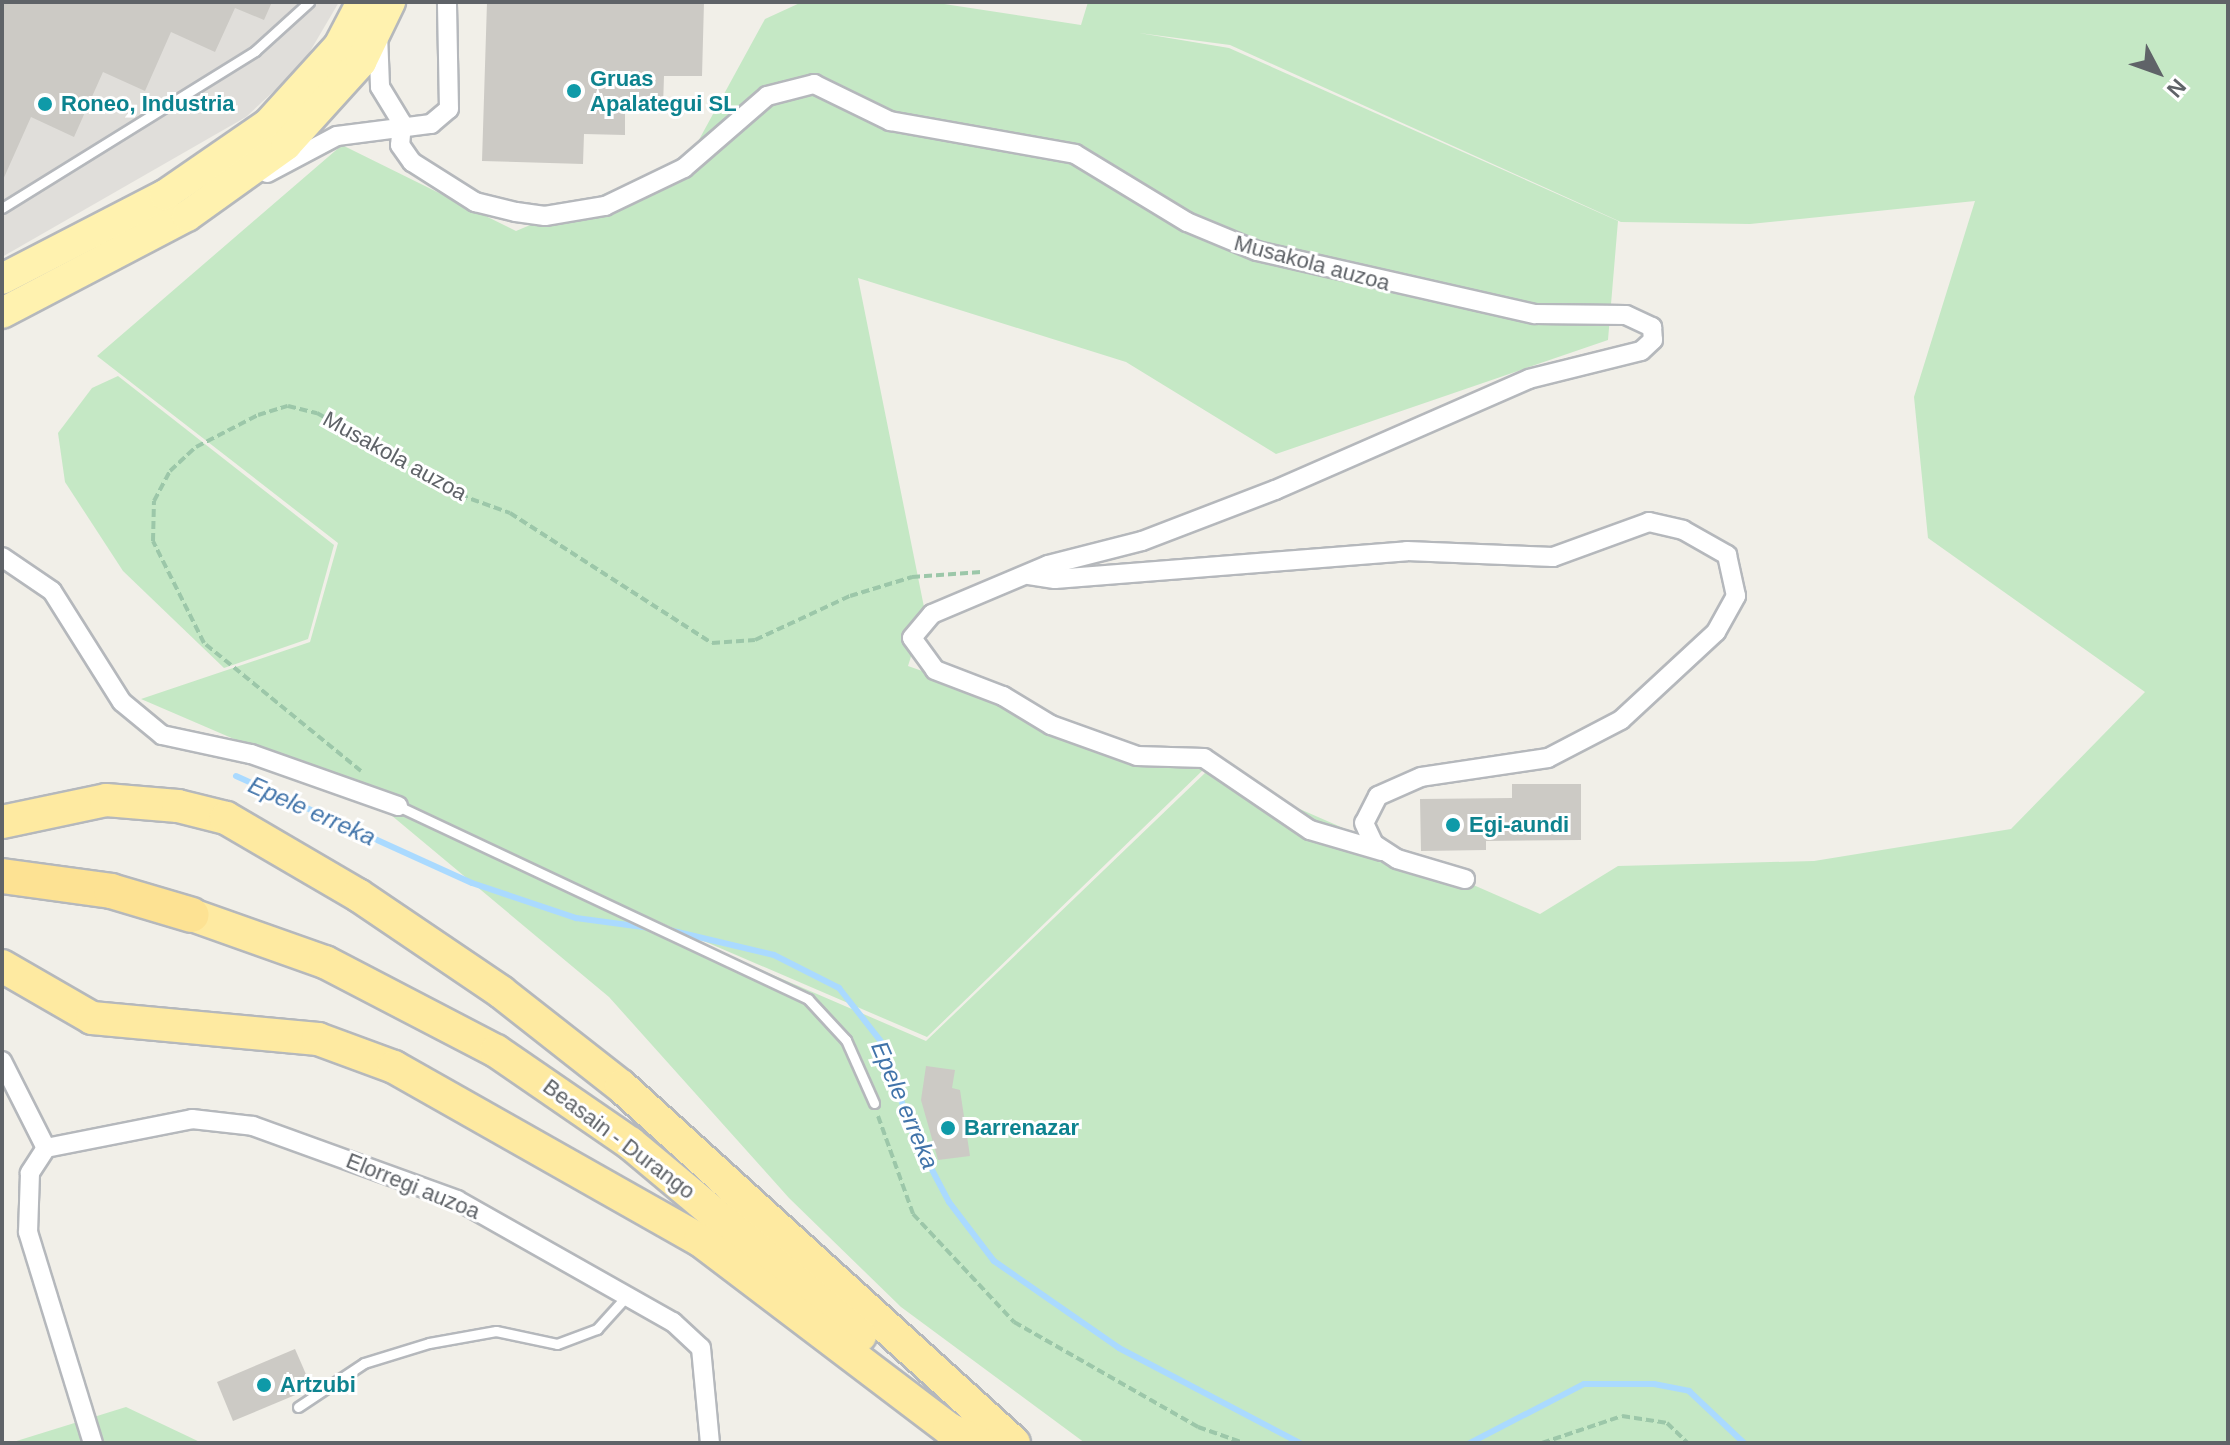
<!DOCTYPE html>
<style>
body{margin:0}
#map{position:relative;width:2230px;height:1445px;overflow:hidden;background:#f1efe8;font-family:Arial,sans-serif}
div>[style]{position:absolute}
[style*='--x']{left:calc(var(--x)*1px);top:calc(var(--y)*1px);width:calc(var(--w)*1px);rotate:calc(var(--a)*1deg)}
.industrial>*{inset:0;background:#e0deda}
.green>*{inset:0;background:#c5e8c5}
.stream>*{height:6px;margin:-3px;padding:0 3px;transform-origin:3px;border-radius:3px;background:#aadaff}
.building>*{inset:0;background:#cccac5}
.path>*{height:4px;margin-top:-2px;transform-origin:0;background:repeating-linear-gradient(90deg,#9cc7a9 0 8px,transparent 0 12px)}
.roads{filter:drop-shadow(2px 0 #b5b8bc) drop-shadow(-2px 0 #b5b8bc) drop-shadow(0 2px #b5b8bc) drop-shadow(0 -2px #b5b8bc)}
.service>*{height:9px;margin:-4.5px;padding:0 4.5px;transform-origin:4.5px;border-radius:4.5px;background:#fff}
.minor>*{height:18px;margin:-9px;padding:0 9px;transform-origin:9px;border-radius:9px;background:#fff}
.primary>*{height:30px;margin:-15px;padding:0 15px;transform-origin:15px;border-radius:15px;background:#fff2af}
.trunk>*{height:32px;margin:-16px;padding:0 16px;transform-origin:16px;border-radius:16px;background:#feeaa1}
.motorway>*{height:34px;margin:-17px;padding:0 17px;transform-origin:17px;border-radius:17px;background:#fde293}
.dots>*{width:22px;height:22px;translate:-50% -50%;box-sizing:border-box;border:4px solid #fff;border-radius:50%}
span{translate:-50% -50%;white-space:nowrap;text-align:center;line-height:1.15;-webkit-text-stroke:6px #fff;paint-order:stroke}
.culture-label{font-size:22px;color:#0d838f;font-weight:700}
.left{translate:0 -50%;text-align:left}
.street-label{font-size:22px;color:#5f6368}
.water-label{font-size:24px;color:#4174aa;font-style:italic}
.frame{position:absolute;inset:0;border:4px solid #5f6368;pointer-events:none}
.north{position:absolute;left:2118px;top:32px;width:80px;height:80px;-webkit-text-stroke:6px #fff;paint-order:stroke;rotate:131deg;font-size:22px;font-weight:700;line-height:32px;text-align:center;color:#5f6368}
.north::after{content:'';display:block;margin:auto;width:28px;height:36px;background:#5f6368;clip-path:polygon(50% 0,100% 100%,50% 72%,0 100%)}
</style>
<div id="map">
<div class="industrial">
<i style="clip-path:polygon(2px 2px,339px 2px,302px 65px,246px 117px,2px 257px)"></i>
</div>
<div class="green">
<i style="clip-path:polygon(802px 2px,931px 2px,1081px 25px,1088px 2px,2228px 2px,2228px 1443px,1085px 1443px,901px 1307px,789px 1198px,609px 997px,379px 805px,926px 1041px,1205px 773px,1204px 767px,1540px 914px,1618px 866px,1814px 861px,2011px 829px,2145px 692px,1928px 538px,1914px 397px,1975px 201px,1750px 224px,1621px 222px,1230px 45px,1139px 33px,1229px 48px,1618px 221px,1608px 340px,1276px 454px,1126px 362px,858px 278px,925px 612px,908px 666px,1203px 770px,927px 1037px,141px 699px,310px 642px,338px 543px,97px 356px,342px 145px,516px 231px,689px 158px,765px 19px)"></i>
<i style="clip-path:polygon(118px 376px,334px 545px,308px 639px,224px 668px,123px 571px,65px 482px,58px 433px,92px 388px)"></i>
<i style="clip-path:polygon(126px 1407px,202px 1443px,10px 1443px)"></i>
</div>
<div class="stream">
<i style="--x:236;--y:776;--w:259;--a:24.4"></i>
<i style="--x:472;--y:883;--w:110;--a:18.6"></i>
<i style="--x:576;--y:918;--w:75;--a:7.7"></i>
<i style="--x:669;--y:930;--w:108;--a:13.4"></i>
<i style="--x:774;--y:955;--w:73;--a:26.9"></i>
<i style="--x:839;--y:988;--w:71;--a:51.8"></i>
<i style="--x:883;--y:1044;--w:90;--a:72"></i>
<i style="--x:911;--y:1130;--w:81;--a:62.2"></i>
<i style="--x:949;--y:1202;--w:74;--a:52.7"></i>
<i style="--x:994;--y:1261;--w:152;--a:34.8"></i>
<i style="--x:1119;--y:1348;--w:204;--a:27.7"></i>
<i style="--x:1470;--y:1443;--w:128;--a:-27.4"></i>
<i style="--x:1584;--y:1384;--w:70;--a:0"></i>
<i style="--x:1654;--y:1384;--w:36;--a:11"></i>
<i style="--x:1689;--y:1391;--w:76;--a:43.4"></i>
</div>
<div class="building">
<i style="clip-path:polygon(2px 2px,272px 2px,264px 20px,235px 8px,215px 52px,171px 32px,145px 91px,103px 72px,74px 137px,31px 117px,2px 182px)"></i>
<i style="clip-path:polygon(487px 2px,704px 2px,702px 76px,664px 76px,663px 107px,625px 106px,625px 135px,584px 134px,583px 164px,482px 161px)"></i>
<i style="clip-path:polygon(1512px 784px,1581px 784px,1581px 840px,1486px 841px,1486px 850px,1421px 851px,1420px 799px,1512px 798px)"></i>
<i style="clip-path:polygon(926px 1066px,955px 1070px,952px 1088px,960px 1090px,970px 1156px,938px 1160px,921px 1100px)"></i>
<i style="clip-path:polygon(295px 1349px,312px 1388px,233px 1421px,217px 1382px)"></i>
</div>
<div class="path">
<i style="--x:361;--y:771;--w:203;--a:-140.8"></i>
<i style="--x:204;--y:643;--w:114;--a:-116.6"></i>
<i style="--x:153;--y:541;--w:40;--a:-88.6"></i>
<i style="--x:154;--y:501;--w:34;--a:-62"></i>
<i style="--x:170;--y:471;--w:35;--a:-43"></i>
<i style="--x:196;--y:447;--w:70;--a:-27.3"></i>
<i style="--x:258;--y:415;--w:31;--a:-17"></i>
<i style="--x:288;--y:406;--w:30;--a:14"></i>
<i style="--x:317;--y:413;--w:165;--a:29.8"></i>
<i style="--x:460;--y:495;--w:53;--a:19.8"></i>
<i style="--x:510;--y:513;--w:240;--a:32.8"></i>
<i style="--x:712;--y:643;--w:43;--a:-4"></i>
<i style="--x:755;--y:640;--w:105;--a:-24.9"></i>
<i style="--x:850;--y:596;--w:65;--a:-17"></i>
<i style="--x:912;--y:577;--w:69;--a:-4.1"></i>
<i style="--x:878;--y:1116;--w:104;--a:70.3"></i>
<i style="--x:913;--y:1214;--w:148;--a:46.9"></i>
<i style="--x:1014;--y:1322;--w:212;--a:29.7"></i>
<i style="--x:1198;--y:1427;--w:49;--a:19.2"></i>
<i style="--x:1542;--y:1443;--w:84;--a:-18.6"></i>
<i style="--x:1622;--y:1416;--w:46;--a:8.8"></i>
<i style="--x:1667;--y:1423;--w:29;--a:44"></i>
</div>
<div class="roads">
<div class="service">
<i style="--x:2;--y:208;--w:298;--a:-31.8"></i>
<i style="--x:255;--y:51;--w:73;--a:-42.2"></i>
<i style="--x:398;--y:806;--w:453;--a:25.2"></i>
<i style="--x:808;--y:999;--w:56;--a:47.2"></i>
<i style="--x:846;--y:1040;--w:69;--a:66"></i>
<i style="--x:298;--y:1407;--w:79;--a:-33.7"></i>
<i style="--x:364;--y:1363;--w:68;--a:-17.1"></i>
<i style="--x:429;--y:1343;--w:68;--a:-10.2"></i>
<i style="--x:496;--y:1331;--w:62;--a:12"></i>
<i style="--x:557;--y:1344;--w:43;--a:-20.6"></i>
<i style="--x:597;--y:1329;--w:42;--a:-47.9"></i>
</div>
<div class="minor">
<i style="--x:378;--y:34;--w:53;--a:87.8"></i>
<i style="--x:380;--y:87;--w:42;--a:58.6"></i>
<i style="--x:402;--y:123;--w:22;--a:95"></i>
<i style="--x:400;--y:145;--w:21;--a:55"></i>
<i style="--x:412;--y:162;--w:75;--a:32.4"></i>
<i style="--x:475;--y:202;--w:42;--a:13.7"></i>
<i style="--x:516;--y:212;--w:29;--a:8"></i>
<i style="--x:545;--y:216;--w:61;--a:-9.5"></i>
<i style="--x:605;--y:206;--w:88;--a:-25.7"></i>
<i style="--x:684;--y:168;--w:110;--a:-40.9"></i>
<i style="--x:767;--y:96;--w:49;--a:-14.3"></i>
<i style="--x:814;--y:84;--w:85;--a:26"></i>
<i style="--x:890;--y:121;--w:188;--a:10.1"></i>
<i style="--x:1075;--y:154;--w:131;--a:31.3"></i>
<i style="--x:1187;--y:222;--w:76;--a:22.5"></i>
<i style="--x:1257;--y:251;--w:285;--a:12.8"></i>
<i style="--x:1535;--y:314;--w:91;--a:0.6"></i>
<i style="--x:1626;--y:315;--w:29;--a:25"></i>
<i style="--x:1652;--y:327;--w:13;--a:86"></i>
<i style="--x:1653;--y:340;--w:16;--a:137"></i>
<i style="--x:1641;--y:351;--w:115;--a:166"></i>
<i style="--x:1529;--y:379;--w:277;--a:156.4"></i>
<i style="--x:1275;--y:490;--w:142;--a:159"></i>
<i style="--x:1142;--y:541;--w:97;--a:165.7"></i>
<i style="--x:1048;--y:565;--w:126;--a:157.1"></i>
<i style="--x:932;--y:614;--w:31;--a:130"></i>
<i style="--x:912;--y:638;--w:39;--a:54"></i>
<i style="--x:935;--y:670;--w:73;--a:20.9"></i>
<i style="--x:1003;--y:696;--w:56;--a:31.1"></i>
<i style="--x:1051;--y:725;--w:91;--a:19.8"></i>
<i style="--x:1137;--y:756;--w:67;--a:1.7"></i>
<i style="--x:1204;--y:758;--w:128;--a:34.2"></i>
<i style="--x:1310;--y:830;--w:75;--a:16.3"></i>
<i style="--x:267;--y:173;--w:79;--a:-27.9"></i>
<i style="--x:337;--y:136;--w:95;--a:-7.3"></i>
<i style="--x:431;--y:124;--w:23;--a:-40"></i>
<i style="--x:449;--y:109;--w:107;--a:-91.1"></i>
<i style="--x:2;--y:557;--w:60;--a:34.2"></i>
<i style="--x:52;--y:591;--w:131;--a:57.8"></i>
<i style="--x:122;--y:702;--w:52;--a:39.5"></i>
<i style="--x:162;--y:735;--w:91;--a:12.1"></i>
<i style="--x:251;--y:754;--w:156;--a:19.5"></i>
<i style="--x:1029;--y:575;--w:26;--a:9"></i>
<i style="--x:1055;--y:579;--w:353;--a:-4.5"></i>
<i style="--x:1407;--y:551;--w:146;--a:2.4"></i>
<i style="--x:1553;--y:557;--w:102;--a:-20"></i>
<i style="--x:1649;--y:522;--w:35;--a:13"></i>
<i style="--x:1683;--y:530;--w:51;--a:29.6"></i>
<i style="--x:1727;--y:555;--w:42;--a:77.6"></i>
<i style="--x:1736;--y:596;--w:41;--a:119.1"></i>
<i style="--x:1716;--y:632;--w:129;--a:137.2"></i>
<i style="--x:1621;--y:720;--w:82;--a:152.5"></i>
<i style="--x:1548;--y:758;--w:128;--a:171.5"></i>
<i style="--x:1421;--y:777;--w:47;--a:156.2"></i>
<i style="--x:1378;--y:796;--w:30;--a:117"></i>
<i style="--x:1364;--y:823;--w:23;--a:65"></i>
<i style="--x:1374;--y:844;--w:27;--a:33"></i>
<i style="--x:1397;--y:859;--w:71;--a:16.4"></i>
<i style="--x:2;--y:1061;--w:97;--a:63.2"></i>
<i style="--x:46;--y:1148;--w:30;--a:123"></i>
<i style="--x:30;--y:1173;--w:59;--a:91.9"></i>
<i style="--x:28;--y:1232;--w:221;--a:72.9"></i>
<i style="--x:46;--y:1148;--w:149;--a:-11.2"></i>
<i style="--x:192;--y:1119;--w:61;--a:6.5"></i>
<i style="--x:253;--y:1126;--w:217;--a:19.9"></i>
<i style="--x:457;--y:1200;--w:248;--a:29.5"></i>
<i style="--x:673;--y:1322;--w:38;--a:43"></i>
<i style="--x:701;--y:1348;--w:95;--a:84.6"></i>
</div>
<div class="primary">
<i style="--x:2;--y:279;--w:183;--a:-27.3"></i>
<i style="--x:165;--y:195;--w:125;--a:-34.6"></i>
<i style="--x:268;--y:124;--w:105;--a:-47.7"></i>
<i style="--x:339;--y:46;--w:50;--a:-62.4"></i>
<i style="--x:2;--y:313;--w:209;--a:-27.7"></i>
<i style="--x:187;--y:216;--w:122;--a:-35.6"></i>
<i style="--x:286;--y:145;--w:112;--a:-47.9"></i>
<i style="--x:361;--y:62;--w:67;--a:-64.2"></i>
</div>
<div class="trunk">
<i style="--x:2;--y:822;--w:106;--a:-11.9"></i>
<i style="--x:106;--y:800;--w:72;--a:4.8"></i>
<i style="--x:178;--y:806;--w:49;--a:14"></i>
<i style="--x:226;--y:818;--w:153;--a:30.3"></i>
<i style="--x:358;--y:895;--w:173;--a:34.1"></i>
<i style="--x:501;--y:992;--w:152;--a:38.1"></i>
<i style="--x:621;--y:1086;--w:531;--a:42.25"></i>
<i style="--x:192;--y:915;--w:141;--a:19.5"></i>
<i style="--x:325;--y:962;--w:193;--a:27.5"></i>
<i style="--x:496;--y:1051;--w:163;--a:34.5"></i>
<i style="--x:630;--y:1143;--w:300;--a:39.9"></i>
<i style="--x:2;--y:966;--w:104;--a:30"></i>
<i style="--x:92;--y:1018;--w:227;--a:5.3"></i>
<i style="--x:318;--y:1039;--w:81;--a:20.2"></i>
<i style="--x:394;--y:1067;--w:352;--a:29.5"></i>
<i style="--x:700;--y:1240;--w:313;--a:37.2"></i>
<i style="--x:949;--y:1429;--w:33;--a:25"></i>
</div>
<div class="motorway">
<i style="--x:2;--y:876;--w:110;--a:7.8"></i>
<i style="--x:111;--y:891;--w:84;--a:16.5"></i>
</div>
</div>
<div class="dots">
<i style="left:574px;top:91px;background:#0f9aa8"></i>
<i style="left:45px;top:104px;background:#0f9aa8"></i>
<i style="left:1453px;top:825px;background:#0f9aa8"></i>
<i style="left:948px;top:1128px;background:#0f9aa8"></i>
<i style="left:264px;top:1385px;background:#0f9aa8"></i>
</div>
<div class="culture-label">
<span class="left" style="left:590px;top:91px">Gruas<br>Apalategui SL</span>
<span class="left" style="left:61px;top:104px">Roneo, Industria</span>
<span class="left" style="left:1469px;top:825px">Egi-aundi</span>
<span class="left" style="left:964px;top:1128px">Barrenazar</span>
<span class="left" style="left:280px;top:1385px">Artzubi</span>
</div>
<div class="street-label">
<span style="left:1312px;top:263px;rotate:15deg">Musakola auzoa</span>
<span style="left:395px;top:456px;rotate:29deg">Musakola auzoa</span>
<span style="left:619px;top:1139px;rotate:37deg">Beasain - Durango</span>
<span style="left:413px;top:1186px;rotate:22deg">Elorregi auzoa</span>
</div>
<div class="water-label">
<span style="left:312px;top:811px;rotate:24deg">Epele erreka</span>
<span style="left:905px;top:1105px;rotate:67deg">Epele erreka</span>
</div>
<div class="frame"></div>
<div class="north">N</div>
</div>
